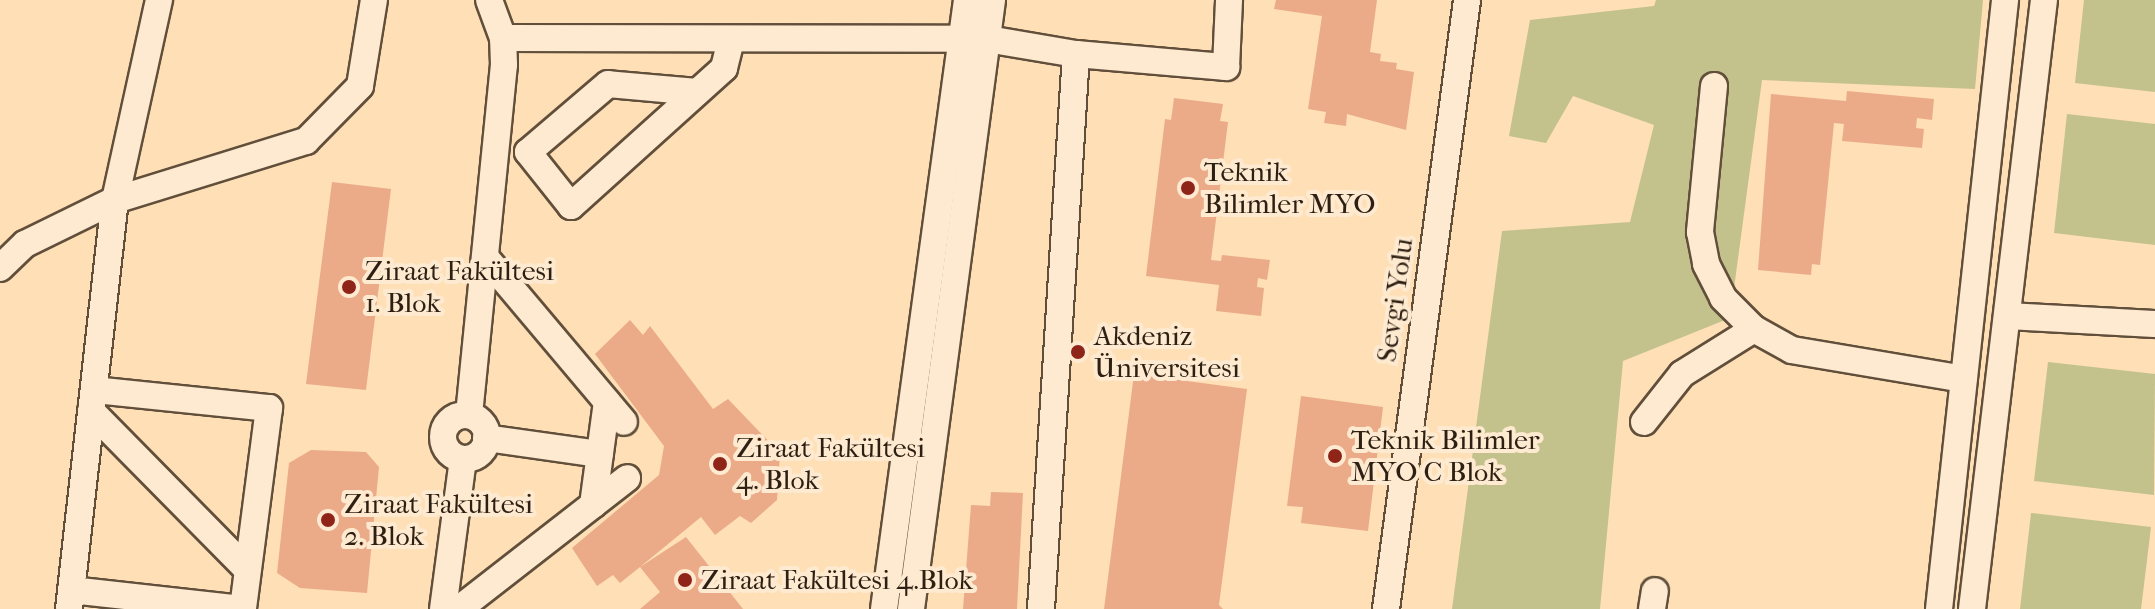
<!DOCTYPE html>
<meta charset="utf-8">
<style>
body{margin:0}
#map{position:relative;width:2155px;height:609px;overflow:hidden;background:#fedfb6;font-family:"IM FELL French Canon",serif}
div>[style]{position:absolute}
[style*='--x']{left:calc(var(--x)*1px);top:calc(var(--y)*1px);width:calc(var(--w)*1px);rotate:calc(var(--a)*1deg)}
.green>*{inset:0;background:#c3c18c}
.building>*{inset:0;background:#ebab88}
.roads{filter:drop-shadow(2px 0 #614f3b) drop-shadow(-2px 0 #614f3b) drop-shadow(0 2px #614f3b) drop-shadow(0 -2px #614f3b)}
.minor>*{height:26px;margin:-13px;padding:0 13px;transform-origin:13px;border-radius:13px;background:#feead0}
.minor>.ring{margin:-13px;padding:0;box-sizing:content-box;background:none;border:26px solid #feead0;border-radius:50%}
.dots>*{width:22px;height:22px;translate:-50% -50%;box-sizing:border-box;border:4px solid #feead0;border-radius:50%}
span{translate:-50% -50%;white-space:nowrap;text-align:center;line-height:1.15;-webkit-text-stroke:8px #feead0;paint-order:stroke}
.poi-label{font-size:28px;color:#2d1f12}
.left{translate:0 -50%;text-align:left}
.street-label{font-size:28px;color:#2d1f12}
</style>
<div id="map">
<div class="green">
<i style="clip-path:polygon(1656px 0,1983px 0,1975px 89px,1762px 80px,1730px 318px,1623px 361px,1600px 609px,1452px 609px,1502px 231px,1630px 222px,1654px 125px,1573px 96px,1546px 143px,1509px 136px,1530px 20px,1654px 6px)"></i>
<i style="clip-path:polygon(2084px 0,2155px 0,2155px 92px,2075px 83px)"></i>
<i style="clip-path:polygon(2067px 114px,2155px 124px,2155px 245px,2054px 233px)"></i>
<i style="clip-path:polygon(2048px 362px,2155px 374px,2154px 495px,2034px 481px)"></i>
<i style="clip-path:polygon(2031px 513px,2151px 527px,2141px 609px,2020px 609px)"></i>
</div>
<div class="building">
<i style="clip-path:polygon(1276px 0,1377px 0,1370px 52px,1381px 54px,1380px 61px,1397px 63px,1396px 69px,1414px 72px,1406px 130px,1347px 114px,1346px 126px,1324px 123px,1326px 112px,1308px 109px,1322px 16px,1274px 9px)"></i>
<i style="clip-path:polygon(1847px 91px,1934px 99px,1932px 120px,1917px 118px,1916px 128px,1924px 129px,1922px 148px,1842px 141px,1844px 124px,1834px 123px,1820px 265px,1812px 264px,1811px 275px,1758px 270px,1771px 94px,1846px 101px)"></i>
<i style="clip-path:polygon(1174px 98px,1223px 104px,1220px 121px,1228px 122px,1211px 260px,1221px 261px,1222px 255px,1270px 260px,1267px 280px,1258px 278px,1257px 287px,1264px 288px,1261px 316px,1216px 311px,1219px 285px,1146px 276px,1165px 119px,1171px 120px)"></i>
<i style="clip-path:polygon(332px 182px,391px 189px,366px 390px,306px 384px)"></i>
<i style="clip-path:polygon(630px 320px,643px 335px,650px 326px,713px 409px,728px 399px,780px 453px,777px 500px,751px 523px,740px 516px,715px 535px,701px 517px,640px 567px,686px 537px,743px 609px,640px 609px,660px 592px,640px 567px,620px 583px,613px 575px,597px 586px,572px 548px,659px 475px,664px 446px,595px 354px)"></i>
<i style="clip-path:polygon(1134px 374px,1247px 389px,1219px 605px,1223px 609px,1104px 609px)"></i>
<i style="clip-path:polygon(1301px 396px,1383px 407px,1368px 531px,1301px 523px,1303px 507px,1287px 506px)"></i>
<i style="clip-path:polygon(311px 450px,366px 452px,379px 467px,367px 593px,300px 588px,277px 573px,289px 463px)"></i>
<i style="clip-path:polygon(991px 492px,1023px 493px,1017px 609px,963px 609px,971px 505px,990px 506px)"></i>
</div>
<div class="roads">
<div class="minor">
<i style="--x:503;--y:38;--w:484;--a:0.1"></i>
<i style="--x:987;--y:39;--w:90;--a:9.6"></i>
<i style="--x:1076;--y:54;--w:151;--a:5"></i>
<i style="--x:1226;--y:67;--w:67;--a:-87.4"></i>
<i style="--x:1714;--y:86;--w:147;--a:95.5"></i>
<i style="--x:1700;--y:232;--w:33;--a:79"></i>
<i style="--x:1706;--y:264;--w:38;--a:63"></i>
<i style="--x:1723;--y:298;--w:44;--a:45"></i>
<i style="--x:1754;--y:329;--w:43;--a:28.9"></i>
<i style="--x:1792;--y:350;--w:174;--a:9.6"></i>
<i style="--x:697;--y:92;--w:89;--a:-174.9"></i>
<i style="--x:608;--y:84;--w:105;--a:139.6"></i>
<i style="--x:528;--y:152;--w:69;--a:51.5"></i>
<i style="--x:571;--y:206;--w:206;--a:-42"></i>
<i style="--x:724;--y:68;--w:29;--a:-76"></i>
<i style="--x:486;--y:258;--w:214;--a:49.9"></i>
<i style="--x:0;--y:268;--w:35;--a:-44"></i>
<i style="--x:25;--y:244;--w:100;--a:-26.1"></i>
<i style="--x:115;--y:200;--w:200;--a:-17.2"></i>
<i style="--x:306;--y:141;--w:77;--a:-45.5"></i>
<i style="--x:360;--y:86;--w:87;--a:-80.8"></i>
<i style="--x:2007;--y:316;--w:148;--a:3.1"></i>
<i style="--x:94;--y:390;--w:176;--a:5.9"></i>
<i style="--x:269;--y:408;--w:203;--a:97.4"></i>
<i style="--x:91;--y:411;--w:223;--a:45.4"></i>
<i style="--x:469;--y:415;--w:352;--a:-84.3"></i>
<i style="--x:504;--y:65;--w:27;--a:-92"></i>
<i style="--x:503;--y:38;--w:40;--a:-110.2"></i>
<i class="ring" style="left:443px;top:415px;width:18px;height:18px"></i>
<i style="--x:1644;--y:422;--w:61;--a:-51.6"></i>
<i style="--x:1682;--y:374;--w:85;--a:-32"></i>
<i style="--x:486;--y:438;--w:115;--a:8"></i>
<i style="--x:593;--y:505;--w:104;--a:-82.3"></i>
<i style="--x:71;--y:590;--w:172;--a:6.3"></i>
<i style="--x:69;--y:609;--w:412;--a:-83.6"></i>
<i style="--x:115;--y:200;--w:205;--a:-77.6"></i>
<i style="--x:443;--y:609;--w:151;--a:-82.4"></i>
<i style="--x:459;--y:609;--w:213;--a:-37.9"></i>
<i style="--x:884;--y:609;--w:615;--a:-82.24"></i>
<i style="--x:911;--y:609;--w:614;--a:-82.42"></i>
<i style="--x:1041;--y:609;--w:556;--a:-86.39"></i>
<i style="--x:1386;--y:609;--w:614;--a:-82.42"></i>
<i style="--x:1652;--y:609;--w:18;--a:-81"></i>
<i style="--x:1939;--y:609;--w:613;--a:-83.81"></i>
<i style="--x:1972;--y:609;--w:613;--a:-83.26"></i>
</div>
</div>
<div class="dots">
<i style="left:1188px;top:188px;background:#8f2418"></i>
<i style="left:349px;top:287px;background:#8f2418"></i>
<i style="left:1078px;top:352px;background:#8f2418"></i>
<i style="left:1335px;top:456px;background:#8f2418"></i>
<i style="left:720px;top:464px;background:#8f2418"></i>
<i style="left:328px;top:520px;background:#8f2418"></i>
<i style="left:685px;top:580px;background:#8f2418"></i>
</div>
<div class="poi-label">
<span class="left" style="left:1204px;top:188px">Teknik<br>Bilimler MYO</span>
<span class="left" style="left:365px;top:287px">Ziraat Fakültesi<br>1. Blok</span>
<span class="left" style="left:1094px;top:352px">Akdeniz<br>Üniversitesi</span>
<span class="left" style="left:1351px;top:456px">Teknik Bilimler<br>MYO C Blok</span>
<span class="left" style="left:736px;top:464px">Ziraat Fakültesi<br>4. Blok</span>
<span class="left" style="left:344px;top:520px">Ziraat Fakültesi<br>2. Blok</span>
<span class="left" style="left:701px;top:580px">Ziraat Fakültesi 4.Blok</span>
</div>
<div class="street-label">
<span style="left:1395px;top:300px;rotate:-82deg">Sevgi Yolu</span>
</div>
</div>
